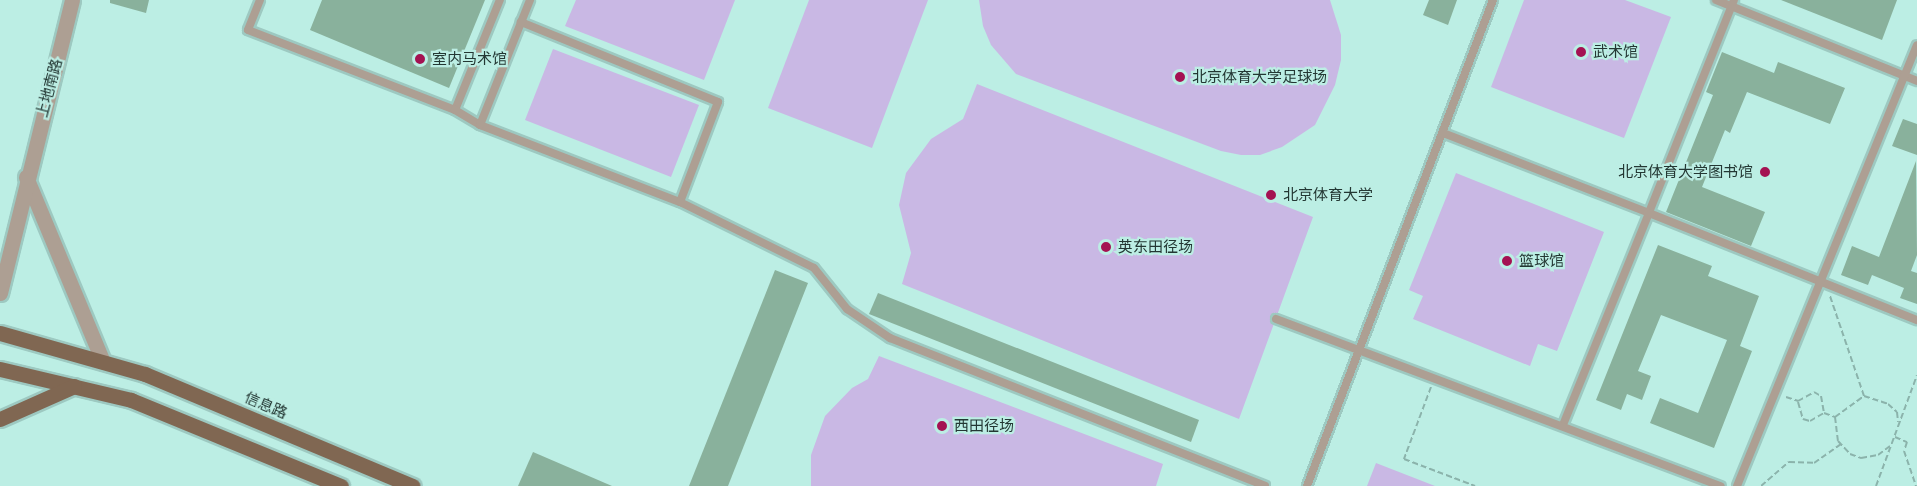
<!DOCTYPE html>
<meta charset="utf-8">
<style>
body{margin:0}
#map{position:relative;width:1917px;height:486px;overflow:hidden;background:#bceee4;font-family:Poppins,"Noto Sans SC",sans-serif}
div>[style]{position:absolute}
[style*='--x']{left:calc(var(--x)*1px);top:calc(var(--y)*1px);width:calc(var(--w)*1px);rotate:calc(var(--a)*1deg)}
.green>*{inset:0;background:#c9b8e4}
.building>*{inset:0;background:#89b19c}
.path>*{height:2px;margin-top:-1px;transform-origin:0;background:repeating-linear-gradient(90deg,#8bb3ab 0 6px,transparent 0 9px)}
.roads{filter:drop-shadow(2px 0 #9dc9c1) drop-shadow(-2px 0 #9dc9c1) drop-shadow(0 2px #9dc9c1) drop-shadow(0 -2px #9dc9c1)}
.service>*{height:8px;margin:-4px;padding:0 4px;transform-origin:4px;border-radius:4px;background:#ad9f93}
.tertiary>*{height:15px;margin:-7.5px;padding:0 7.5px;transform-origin:7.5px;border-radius:7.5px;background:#ad9f93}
.primary>*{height:15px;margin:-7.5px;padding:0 7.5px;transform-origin:7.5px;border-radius:7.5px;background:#806752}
.dots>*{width:16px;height:16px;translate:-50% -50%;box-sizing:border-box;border:3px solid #bceee4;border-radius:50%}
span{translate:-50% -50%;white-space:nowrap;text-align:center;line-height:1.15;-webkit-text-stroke:4.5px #bceee4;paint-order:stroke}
.poi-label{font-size:15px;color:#233733}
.left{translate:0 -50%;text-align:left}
.right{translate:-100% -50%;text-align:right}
.street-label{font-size:15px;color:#233733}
</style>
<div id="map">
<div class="green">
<i style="clip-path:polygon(576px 0,735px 0,704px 80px,565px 26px)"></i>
<i style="clip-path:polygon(809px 0,928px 0,872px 148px,768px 108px)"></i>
<i style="clip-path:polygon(979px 0,1330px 0,1341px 35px,1341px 60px,1335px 85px,1315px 125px,1282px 147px,1260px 155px,1241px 155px,1221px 151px,1016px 74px,991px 45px,983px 26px)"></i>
<i style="clip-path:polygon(1524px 0,1625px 0,1671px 17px,1624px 138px,1491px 87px)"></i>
<i style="clip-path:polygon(553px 49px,699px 105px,671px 177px,525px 120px)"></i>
<i style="clip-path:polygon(977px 84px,1313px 217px,1239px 419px,902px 284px,911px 253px,899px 205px,906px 173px,931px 139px,963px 119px)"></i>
<i style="clip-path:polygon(1456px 173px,1604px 232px,1557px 351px,1538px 344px,1530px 366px,1413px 319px,1423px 296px,1409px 290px)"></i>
<i style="clip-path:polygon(879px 356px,1163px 464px,1156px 486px,811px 486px,811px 455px,825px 416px,852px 388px,868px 379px)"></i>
<i style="clip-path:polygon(1376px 463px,1435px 486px,1367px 486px)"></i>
</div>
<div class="building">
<i style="clip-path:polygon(110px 0,149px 0,146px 13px,110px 3px)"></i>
<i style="clip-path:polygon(322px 0,485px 0,449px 88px,310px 30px)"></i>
<i style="clip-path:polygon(1429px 0,1457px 0,1448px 25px,1423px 15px)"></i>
<i style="clip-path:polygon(1781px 0,1897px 0,1882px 40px)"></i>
<i style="clip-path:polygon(1722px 52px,1774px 73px,1778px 62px,1845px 88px,1830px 124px,1747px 92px,1730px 133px,1725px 130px,1702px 187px,1765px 212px,1751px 246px,1666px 212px,1713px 95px,1706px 92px)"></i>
<i style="clip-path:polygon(1903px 119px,1917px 124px,1917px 155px,1892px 146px)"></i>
<i style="clip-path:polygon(1916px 161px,1917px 255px,1911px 271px,1917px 273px,1917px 304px,1900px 298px,1904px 288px,1872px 275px,1868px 285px,1841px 275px,1852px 246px,1879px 257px)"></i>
<i style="clip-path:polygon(1658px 245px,1712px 266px,1708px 276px,1759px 296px,1740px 346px,1752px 351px,1714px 448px,1650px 423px,1660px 398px,1698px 413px,1727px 340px,1661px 315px,1638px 371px,1651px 376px,1642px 400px,1627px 394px,1621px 410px,1596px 400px)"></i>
<i style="clip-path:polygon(775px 270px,808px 283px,728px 486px,689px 486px)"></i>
<i style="clip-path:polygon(878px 293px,1199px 420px,1191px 442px,869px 314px)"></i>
<i style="clip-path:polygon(533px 452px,612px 486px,518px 486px)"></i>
</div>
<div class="path">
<i style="--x:1431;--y:387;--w:77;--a:110.6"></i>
<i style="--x:1404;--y:459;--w:76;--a:20.8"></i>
<i style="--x:1864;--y:396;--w:25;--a:18"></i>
<i style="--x:1888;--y:404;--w:12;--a:42"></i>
<i style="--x:1897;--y:412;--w:10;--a:84"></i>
<i style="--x:1786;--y:397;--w:13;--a:18"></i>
<i style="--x:1798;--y:401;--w:18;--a:-29"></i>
<i style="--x:1814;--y:392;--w:8;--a:30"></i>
<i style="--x:1821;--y:396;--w:17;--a:80"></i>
<i style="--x:1824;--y:413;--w:12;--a:20"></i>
<i style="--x:1835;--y:417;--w:36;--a:-36"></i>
<i style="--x:1864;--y:396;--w:106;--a:-108.8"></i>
<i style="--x:1798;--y:402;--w:18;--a:74"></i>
<i style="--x:1803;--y:419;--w:7;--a:16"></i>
<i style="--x:1810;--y:421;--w:16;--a:-30"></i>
<i style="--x:1835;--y:417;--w:24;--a:83"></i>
<i style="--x:1838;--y:441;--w:18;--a:47"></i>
<i style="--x:1850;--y:454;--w:12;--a:20"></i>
<i style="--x:1861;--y:458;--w:17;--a:-10"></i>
<i style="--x:1878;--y:455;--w:15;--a:-37"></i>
<i style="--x:1895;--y:437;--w:13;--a:23"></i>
<i style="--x:1907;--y:442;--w:9;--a:108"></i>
<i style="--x:1904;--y:451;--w:37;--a:71"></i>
<i style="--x:1761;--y:486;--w:37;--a:-41"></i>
<i style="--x:1789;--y:462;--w:25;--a:2"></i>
<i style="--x:1814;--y:463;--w:35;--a:-35"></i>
<i style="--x:1876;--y:486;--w:118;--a:-69.7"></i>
</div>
<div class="roads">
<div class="service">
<i style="--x:260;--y:0;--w:32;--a:112"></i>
<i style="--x:248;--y:30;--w:222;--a:21.1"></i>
<i style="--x:455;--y:110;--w:119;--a:-67.8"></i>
<i style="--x:1716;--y:0;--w:217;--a:21.9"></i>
<i style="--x:1734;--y:0;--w:229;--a:111.8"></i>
<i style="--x:1649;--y:213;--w:289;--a:21.8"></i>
<i style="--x:455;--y:110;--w:29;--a:31"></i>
<i style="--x:480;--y:125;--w:214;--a:21.1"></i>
<i style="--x:680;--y:202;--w:107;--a:-69.2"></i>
<i style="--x:718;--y:102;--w:213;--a:-157.9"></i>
<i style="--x:480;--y:125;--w:135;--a:-68.2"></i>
<i style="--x:1443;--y:133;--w:221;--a:21.2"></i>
<i style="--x:1649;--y:213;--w:229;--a:112.1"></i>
<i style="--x:680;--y:202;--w:149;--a:26.2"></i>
<i style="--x:814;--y:268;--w:53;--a:51.2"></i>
<i style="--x:847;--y:309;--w:52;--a:34"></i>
<i style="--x:890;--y:338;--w:403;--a:21.5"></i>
<i style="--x:1276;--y:319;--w:475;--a:20.6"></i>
<i style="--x:1307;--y:486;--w:520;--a:-69.06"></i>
<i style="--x:1737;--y:486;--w:476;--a:-67.8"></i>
</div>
<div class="tertiary">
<i style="--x:26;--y:177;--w:200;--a:67.4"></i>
<i style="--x:0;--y:293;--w:302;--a:-76.2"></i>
</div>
<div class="primary">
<i style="--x:0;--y:333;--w:151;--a:15.8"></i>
<i style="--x:145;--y:374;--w:290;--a:22.7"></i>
<i style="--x:0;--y:369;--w:135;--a:13.3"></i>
<i style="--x:131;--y:400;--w:227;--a:22.3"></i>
<i style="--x:0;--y:419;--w:81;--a:-24"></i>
</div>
</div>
<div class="dots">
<i style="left:1581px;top:52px;background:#a41252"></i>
<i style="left:420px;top:59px;background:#a41252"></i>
<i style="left:1180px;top:77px;background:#a41252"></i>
<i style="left:1765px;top:172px;background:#a41252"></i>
<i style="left:1271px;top:195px;background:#a41252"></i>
<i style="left:1106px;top:247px;background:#a41252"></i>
<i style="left:1507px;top:261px;background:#a41252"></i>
<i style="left:942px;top:426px;background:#a41252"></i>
</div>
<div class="poi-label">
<span class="left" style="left:1593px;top:52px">武术馆</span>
<span class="left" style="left:432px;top:59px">室内马术馆</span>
<span class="left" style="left:1192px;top:77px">北京体育大学足球场</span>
<span class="right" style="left:1753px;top:172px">北京体育大学图书馆</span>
<span class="left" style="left:1283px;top:195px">北京体育大学</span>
<span class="left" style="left:1118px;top:247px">英东田径场</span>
<span class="left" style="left:1519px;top:261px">篮球馆</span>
<span class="left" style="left:954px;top:426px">西田径场</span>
</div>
<div class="street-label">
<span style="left:49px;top:88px;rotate:-75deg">上地南路</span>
<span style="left:266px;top:405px;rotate:23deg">信息路</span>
</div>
</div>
